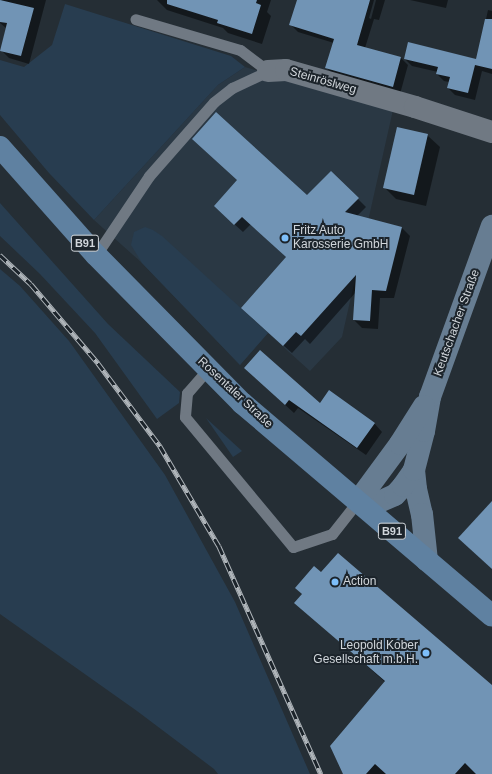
<!DOCTYPE html>
<meta charset="utf-8">
<style>
body{margin:0}
#map{position:relative;width:492px;height:774px;overflow:hidden;background:#252e35;font-family:Arial,sans-serif}
div>[style]{position:absolute}
[style*='--x']{left:calc(var(--x)*1px);top:calc(var(--y)*1px);width:calc(var(--w)*1px);rotate:calc(var(--a)*1deg)}
.built>*{inset:0;background:#2a3844}
.green>*{inset:0;background:#283d50}
.shadow>*{inset:0;background:#0007}
.building>*{inset:0;background:#7194b5}
.service>*{height:11px;margin:-5.5px;padding:0 5.5px;transform-origin:5.5px;border-radius:5.5px;background:#707983}
.minor>*{height:22px;margin:-11px;padding:0 11px;transform-origin:11px;border-radius:11px;background:#707983}
.secondary>*{height:22px;margin:-11px;padding:0 11px;transform-origin:11px;border-radius:11px;background:#677d92}
.primary>*{height:22px;margin:-11px;padding:0 11px;transform-origin:11px;border-radius:11px;background:#5f81a1}
.rail>*{height:4.5px;margin-top:-2.25px;transform-origin:0;background:repeating-linear-gradient(90deg,#1c242b 0 9px,#afb5ba 0 18px);box-sizing:border-box;border-block:1px solid #afb5ba}
.dots>*{width:11px;height:11px;translate:-50% -50%;box-sizing:border-box;border:2px solid #1c242b;border-radius:50%}
span{translate:-50% -50%;white-space:nowrap;text-align:center;line-height:1.15;-webkit-text-stroke:4px #1c242b;paint-order:stroke}
.shield-label span{padding:1px 3px;background:#1c242b;border:1px solid;border-radius:3px;-webkit-text-stroke-width:0}
.shield-label{font-size:11px;color:#d1d6db;font-weight:700}
.street-label{font-size:12px;color:#d1d6db}
.poi-label{font-size:12px;color:#d1d6db}
.left{translate:0 -50%;text-align:left}
.right{translate:-100% -50%;text-align:right}
</style>
<div id="map">
<div class="built">
<i style="clip-path:polygon(245px 67px,393px 110px,342px 337px,310px 371px,268px 333px,240px 365px,142px 263px,94px 220px,218px 85px)"></i>
</div>
<div class="green">
<i style="clip-path:polygon(65px 4px,231px 56px,245px 67px,218px 85px,94px 220px,49px 173px,0 115px,0 60px,24px 67px,52px 45px)"></i>
<i style="clip-path:polygon(0 203px,108px 324px,180px 392px,179px 403px,157px 419px,95px 333px,40px 274px,0 236px)"></i>
<i style="clip-path:polygon(145px 227px,153px 230px,162px 236px,268px 333px,240px 365px,142px 263px,131px 245px,134px 232px)"></i>
<i style="clip-path:polygon(0 269px,20px 286px,69px 341px,165px 475px,235px 602px,310px 774px,218px 774px,214px 769px,137px 711px,0 614px)"></i>
<i style="clip-path:polygon(206px 418px,242px 451px,233px 457px)"></i>
</div>
<div class="shadow">
<i style="clip-path:polygon(2px 0,46px 0,29px 64px,9px 58px,1px 50px,6px 28px,0 23px)"></i>
<i style="clip-path:polygon(157px 0,271px 0,267px 12px,271px 16px,262px 44px,228px 33px,223px 28px,167px 10px)"></i>
<i style="clip-path:polygon(298px 0,374px 0,369px 18px,371px 19px,376px 0,385px 0,379px 20px,374px 19px,365px 48px,401px 58px,408px 65px,400px 94px,334px 75px,327px 68px,334px 43px,298px 32px,290px 24px)"></i>
<i style="clip-path:polygon(410px 0,448px 0,446px 8px)"></i>
<i style="clip-path:polygon(488px 10px,492px 11px,492px 74px,482px 71px,475px 100px,455px 95px,448px 88px,449px 82px,444px 81px,437px 74px,438px 72px,412px 66px,405px 59px,477px 60px)"></i>
<i style="clip-path:polygon(427px 135px,440px 147px,426px 206px,396px 199px,384px 187px)"></i>
<i style="clip-path:polygon(331px 172px,366px 207px,357px 216px,402px 228px,410px 236px,394px 298px,380px 298px,378px 329px,362px 328px,354px 320px,356px 292px,310px 344px,305px 339px,292px 353px,250px 316px,287px 258px,251px 224px,243px 232px,223px 214px,307px 197px)"></i>
<i style="clip-path:polygon(245px 368px,320px 405px,374px 423px,382px 432px,366px 455px,298px 408px,294px 413px)"></i>
<i style="clip-path:polygon(338px 555px,492px 686px,492px 774px,344px 774px,385px 682px,296px 603px,303px 595px,296px 588px,321px 574px)"></i>
</div>
<div class="building">
<i style="clip-path:polygon(0 0,34px 8px,21px 56px,0 51px,7px 23px,0 22px)"></i>
<i style="clip-path:polygon(167px 0,257px 0,256px 3px,261px 5px,252px 34px,217px 23px,218px 20px,167px 4px)"></i>
<i style="clip-path:polygon(297px 0,370px 0,357px 45px,401px 57px,393px 87px,325px 68px,334px 39px,289px 25px)"></i>
<i style="clip-path:polygon(485px 19px,492px 19px,492px 69px,475px 65px,468px 93px,447px 88px,450px 77px,436px 74px,438px 67px,404px 59px,408px 42px,476px 59px)"></i>
<i style="clip-path:polygon(216px 112px,307px 195px,331px 171px,359px 198px,345px 212px,402px 227px,386px 291px,372px 290px,370px 321px,353px 320px,356px 275px,301px 336px,296px 332px,283px 346px,241px 308px,286px 257px,242px 217px,234px 225px,214px 206px,237px 180px,192px 139px)"></i>
<i style="clip-path:polygon(397px 127px,428px 134px,414px 195px,383px 188px)"></i>
<i style="clip-path:polygon(260px 350px,320px 403px,329px 390px,375px 423px,357px 448px,289px 400px,285px 405px,244px 368px)"></i>
<i style="clip-path:polygon(492px 501px,492px 569px,458px 538px)"></i>
<i style="clip-path:polygon(338px 553px,492px 685px,492px 774px,476px 774px,465px 763px,455px 774px,386px 774px,375px 764px,366px 774px,343px 774px,330px 746px,385px 681px,294px 603px,302px 594px,295px 588px,314px 566px,321px 572px)"></i>
</div>
<div class="service">
<i style="--x:96;--y:255;--w:95;--a:-56.1"></i>
<i style="--x:149;--y:176;--w:98;--a:-48.7"></i>
<i style="--x:214;--y:102;--w:23;--a:-38"></i>
<i style="--x:232;--y:88;--w:40;--a:-25"></i>
<i style="--x:268;--y:71;--w:35;--a:-143"></i>
<i style="--x:240;--y:50;--w:109;--a:-163.6"></i>
<i style="--x:208;--y:369;--w:32;--a:131"></i>
<i style="--x:187;--y:393;--w:24;--a:95"></i>
<i style="--x:185;--y:417;--w:169;--a:50.3"></i>
<i style="--x:293;--y:547;--w:41;--a:-18.4"></i>
<i style="--x:332;--y:534;--w:42;--a:-51.8"></i>
</div>
<div class="minor">
<i style="--x:268;--y:71;--w:18;--a:-3"></i>
<i style="--x:286;--y:70;--w:134;--a:16"></i>
<i style="--x:415;--y:107;--w:81;--a:18"></i>
</div>
<div class="secondary">
<i style="--x:414;--y:470;--w:19;--a:84"></i>
<i style="--x:416;--y:489;--w:26;--a:77"></i>
<i style="--x:422;--y:514;--w:47;--a:83.9"></i>
<i style="--x:358;--y:501;--w:21;--a:3"></i>
<i style="--x:379;--y:502;--w:17;--a:-24"></i>
<i style="--x:395;--y:495;--w:12;--a:-48"></i>
<i style="--x:403;--y:486;--w:19;--a:-55"></i>
<i style="--x:414;--y:470;--w:40;--a:-75.6"></i>
<i style="--x:424;--y:431;--w:35;--a:-80"></i>
<i style="--x:430;--y:397;--w:182;--a:-70.1"></i>
<i style="--x:358;--y:501;--w:71;--a:-53.6"></i>
<i style="--x:400;--y:444;--w:45;--a:-57.7"></i>
</div>
<div class="primary">
<i style="--x:0;--y:147;--w:144;--a:48.4"></i>
<i style="--x:96;--y:255;--w:208;--a:45.4"></i>
<i style="--x:242;--y:403;--w:328;--a:40.4"></i>
</div>
<div class="rail">
<i style="--x:0;--y:255;--w:42;--a:43.1"></i>
<i style="--x:31;--y:284;--w:104;--a:49.7"></i>
<i style="--x:98;--y:363;--w:104;--a:53.2"></i>
<i style="--x:160;--y:446;--w:116;--a:59.5"></i>
<i style="--x:219;--y:546;--w:250;--a:65.9"></i>
</div>
<div class="dots">
<i style="left:285px;top:238px;background:#7dbef9"></i>
<i style="left:335px;top:582px;background:#7dbef9"></i>
<i style="left:426px;top:653px;background:#7dbef9"></i>
</div>
<div class="shield-label">
<span style="left:85px;top:243px">B91</span>
<span style="left:392px;top:531px">B91</span>
</div>
<div class="street-label">
<span style="left:323px;top:81px;rotate:16deg">Steinröslweg</span>
<span style="left:457px;top:323px;rotate:-70deg">Keutschacher Straße</span>
<span style="left:235px;top:393px;rotate:43deg">Rosentaler Straße</span>
</div>
<div class="poi-label">
<span class="left" style="left:293px;top:238px">Fritz Auto<br>Karosserie GmbH</span>
<span class="left" style="left:343px;top:582px">Action</span>
<span class="right" style="left:418px;top:653px">Leopold Kober<br>Gesellschaft m.b.H.</span>
</div>
</div>
